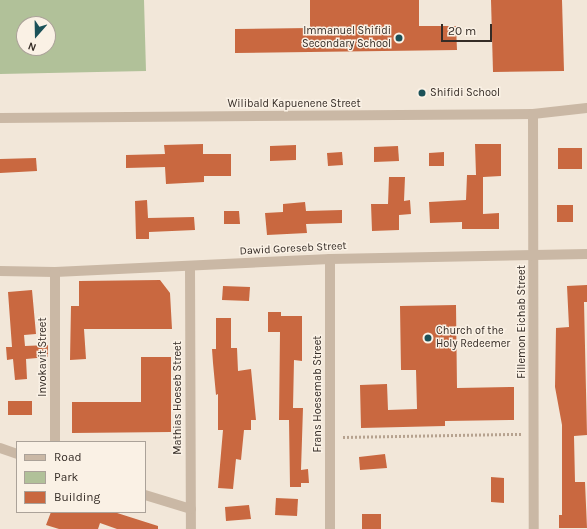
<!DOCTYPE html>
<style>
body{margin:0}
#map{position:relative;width:587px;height:529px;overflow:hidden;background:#f2e7d9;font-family:Karla,sans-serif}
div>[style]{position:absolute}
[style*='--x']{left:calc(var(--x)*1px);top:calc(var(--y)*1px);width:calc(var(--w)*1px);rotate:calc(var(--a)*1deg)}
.green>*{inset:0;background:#b1c199}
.building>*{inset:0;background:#c96840}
.path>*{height:2.5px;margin-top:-1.25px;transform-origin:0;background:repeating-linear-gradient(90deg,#b6a28f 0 2px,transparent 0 4px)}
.minor>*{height:10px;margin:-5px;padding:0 5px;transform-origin:5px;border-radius:5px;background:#cab8a5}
.tertiary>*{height:10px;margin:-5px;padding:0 5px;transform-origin:5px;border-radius:5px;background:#cab8a5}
.dots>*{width:11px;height:11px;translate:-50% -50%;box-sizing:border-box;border:2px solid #faf1e5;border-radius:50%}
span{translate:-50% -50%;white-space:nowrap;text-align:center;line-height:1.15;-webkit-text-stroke:3px #faf1e5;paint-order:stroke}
.poi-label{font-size:11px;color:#352c26}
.right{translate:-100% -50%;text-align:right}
.left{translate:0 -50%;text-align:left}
.street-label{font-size:11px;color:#352c26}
.legend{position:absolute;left:16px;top:441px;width:130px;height:72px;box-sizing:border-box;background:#faf1e5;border:1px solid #aba299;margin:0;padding:5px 7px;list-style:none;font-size:12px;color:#352c26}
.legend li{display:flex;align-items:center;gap:8px;height:20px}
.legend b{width:20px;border:1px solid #aba299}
.north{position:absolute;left:16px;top:16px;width:40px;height:40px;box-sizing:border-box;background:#faf1e5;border:1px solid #aba299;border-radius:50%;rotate:200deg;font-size:11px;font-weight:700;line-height:16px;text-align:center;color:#352c26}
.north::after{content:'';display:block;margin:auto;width:14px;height:18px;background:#1b5158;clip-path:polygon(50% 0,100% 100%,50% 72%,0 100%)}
.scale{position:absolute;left:441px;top:24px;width:51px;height:18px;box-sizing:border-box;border:2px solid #352c26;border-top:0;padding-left:5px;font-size:12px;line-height:14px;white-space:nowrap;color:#352c26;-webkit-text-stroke:3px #faf1e5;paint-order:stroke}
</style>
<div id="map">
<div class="green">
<i style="clip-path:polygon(evenodd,0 0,144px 0,146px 71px,0 74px,0 0,24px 24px,48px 24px,48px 48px,24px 48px,24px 24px)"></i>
</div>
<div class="building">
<i style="clip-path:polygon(310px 0,419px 0,419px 26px,456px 26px,457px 50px,235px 53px,235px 29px,310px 28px)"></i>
<i style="clip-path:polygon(491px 0,562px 0,564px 71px,493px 72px)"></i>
<i style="clip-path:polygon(203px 144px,203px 154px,231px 154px,231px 176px,204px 176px,204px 182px,166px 184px,165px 167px,126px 168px,126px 155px,165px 154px,164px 145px)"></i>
<i style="clip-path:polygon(475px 144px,501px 144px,501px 176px,483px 177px,483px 214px,499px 213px,499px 229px,462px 229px,462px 222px,430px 223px,429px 202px,466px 200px,467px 175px,476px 175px)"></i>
<i style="clip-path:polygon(296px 145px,296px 160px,270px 161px,270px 146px)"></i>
<i style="clip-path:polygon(398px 146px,399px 161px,374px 162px,374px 147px)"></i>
<i style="clip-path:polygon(558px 148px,582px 148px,582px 169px,558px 169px)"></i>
<i style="clip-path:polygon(342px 152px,343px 165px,328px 166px,327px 153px)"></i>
<i style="clip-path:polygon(444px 152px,444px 166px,429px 166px,429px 153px)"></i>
<i style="clip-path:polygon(36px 158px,37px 171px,0 173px,0 159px)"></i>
<i style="clip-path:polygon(389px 177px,405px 177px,404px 201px,410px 200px,411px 214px,399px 215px,399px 230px,372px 231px,371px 204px,388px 204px)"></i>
<i style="clip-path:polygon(147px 200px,148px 218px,194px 217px,195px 230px,149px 232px,149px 239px,136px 239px,135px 201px)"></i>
<i style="clip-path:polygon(305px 202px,306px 211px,342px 210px,342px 223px,306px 224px,307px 233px,267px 235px,265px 213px,283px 212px,283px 204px)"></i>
<i style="clip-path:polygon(557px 205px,573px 205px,573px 222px,557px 222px)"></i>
<i style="clip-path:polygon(224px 211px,239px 211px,240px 224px,224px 224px)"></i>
<i style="clip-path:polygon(160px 280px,170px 293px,172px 329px,84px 329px,86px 359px,70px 360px,71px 306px,79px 306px,79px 281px)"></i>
<i style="clip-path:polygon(587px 285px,587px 302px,584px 302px,587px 435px,574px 436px,575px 482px,585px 482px,587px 528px,559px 528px,559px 515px,562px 515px,562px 425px,555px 387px,556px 328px,569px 327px,567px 286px)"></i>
<i style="clip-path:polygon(223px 286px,250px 287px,249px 301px,222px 300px)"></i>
<i style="clip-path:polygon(32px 290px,36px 334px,24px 335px,25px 346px,48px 345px,48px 357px,26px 359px,27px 379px,15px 380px,13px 359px,7px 360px,6px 347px,12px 347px,8px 292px)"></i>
<i style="clip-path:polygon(456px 305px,457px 388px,514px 387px,514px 420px,445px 421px,445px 426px,361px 428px,360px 385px,387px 384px,388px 410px,417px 409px,416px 370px,401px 370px,400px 306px)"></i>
<i style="clip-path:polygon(268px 312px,281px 312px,281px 316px,302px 316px,302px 361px,294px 360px,293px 408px,303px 408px,301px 470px,308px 469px,309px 483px,301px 483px,301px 487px,290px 487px,289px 420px,279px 420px,280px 332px,268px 332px)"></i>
<i style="clip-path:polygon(216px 318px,231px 318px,231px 348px,237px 348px,238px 371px,251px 369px,256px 420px,251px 420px,251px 430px,244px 430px,241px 460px,236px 459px,233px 489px,218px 488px,223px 430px,218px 430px,218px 394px,216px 395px,213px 363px,212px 349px,216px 349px)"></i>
<i style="clip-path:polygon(141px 357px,171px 357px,171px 432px,72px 433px,72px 402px,141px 402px)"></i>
<i style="clip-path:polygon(8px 401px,32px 401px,32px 415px,8px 415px)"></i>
<i style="clip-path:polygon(385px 454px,387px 468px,360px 470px,359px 457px)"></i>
<i style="clip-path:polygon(491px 477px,504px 478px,504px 503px,491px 502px)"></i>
<i style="clip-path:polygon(276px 498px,298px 499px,297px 516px,275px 515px)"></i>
<i style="clip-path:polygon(249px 505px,251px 519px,226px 521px,225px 507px)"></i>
<i style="clip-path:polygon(51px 512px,114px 512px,158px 526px,158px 529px,117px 529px,100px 523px,98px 529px,59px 529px,46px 525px)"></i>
<i style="clip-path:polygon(362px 514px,381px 514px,381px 529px,362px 529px)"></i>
</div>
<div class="path">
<i style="--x:343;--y:437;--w:179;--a:-1"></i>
</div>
<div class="minor">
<i style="--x:533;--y:114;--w:415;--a:89.9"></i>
<i style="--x:190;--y:266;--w:263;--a:89.8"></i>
<i style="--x:0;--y:271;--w:55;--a:1"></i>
<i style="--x:55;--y:272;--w:275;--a:-2.7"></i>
<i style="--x:330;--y:259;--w:257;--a:-1.1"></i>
<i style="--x:55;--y:442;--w:170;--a:-90"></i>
<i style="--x:0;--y:448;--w:18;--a:19"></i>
<i style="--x:145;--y:495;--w:48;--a:16.9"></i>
<i style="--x:330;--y:529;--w:270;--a:-90"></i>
</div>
<div class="tertiary">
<i style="--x:0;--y:118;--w:533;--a:-0.43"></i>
<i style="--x:533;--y:114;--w:54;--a:-6.3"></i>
</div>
<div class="dots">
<i style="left:399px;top:38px;background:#1b5158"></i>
<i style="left:422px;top:93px;background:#1b5158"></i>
<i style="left:428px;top:338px;background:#1b5158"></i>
</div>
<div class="poi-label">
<span class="right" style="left:391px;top:38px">Immanuel Shifidi<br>Secondary School</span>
<span class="left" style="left:430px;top:93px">Shifidi School</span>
<span class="left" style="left:436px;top:338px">Church of the<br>Holy Redeemer</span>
</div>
<div class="street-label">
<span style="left:294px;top:104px">Wilibald Kapuenene Street</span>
<span style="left:293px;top:249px;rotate:-3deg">Dawid Goreseb Street</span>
<span style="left:522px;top:322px;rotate:-90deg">Fillemon Eichab Street</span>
<span style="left:43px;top:357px;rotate:-90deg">Invokavit Street</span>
<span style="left:318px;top:394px;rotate:-90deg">Frans Hoesemab Street</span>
<span style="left:178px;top:398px;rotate:-90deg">Mathias Hoeseb Street</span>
</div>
<ul class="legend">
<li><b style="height:5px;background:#cab8a5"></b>Road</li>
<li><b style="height:11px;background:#b1c199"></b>Park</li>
<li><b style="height:11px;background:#c96840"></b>Building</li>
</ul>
<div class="north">N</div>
<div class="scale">20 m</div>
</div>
